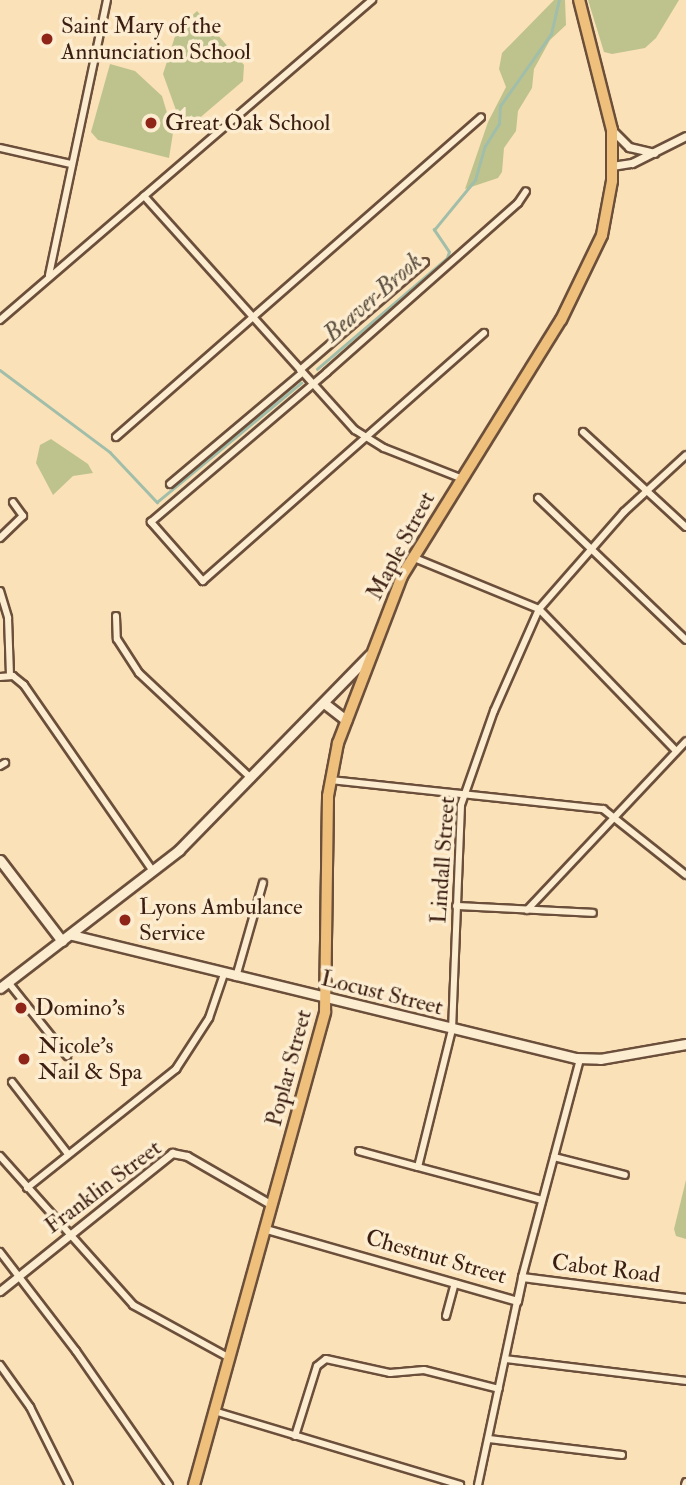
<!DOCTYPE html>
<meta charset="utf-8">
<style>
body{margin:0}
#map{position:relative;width:686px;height:1485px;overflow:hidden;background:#fbe1b7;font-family:"IM FELL Double Pica",serif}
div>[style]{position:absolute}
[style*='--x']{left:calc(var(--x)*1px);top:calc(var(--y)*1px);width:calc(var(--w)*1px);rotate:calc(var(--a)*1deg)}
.green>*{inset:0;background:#bec38e}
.stream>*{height:2.5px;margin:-1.25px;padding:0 1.25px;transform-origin:1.25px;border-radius:1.25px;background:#a0bea9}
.roads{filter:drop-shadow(2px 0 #6b4f3b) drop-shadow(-2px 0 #6b4f3b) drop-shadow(0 2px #6b4f3b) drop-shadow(0 -2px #6b4f3b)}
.minor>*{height:6px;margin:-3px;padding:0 3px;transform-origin:3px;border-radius:3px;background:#fcecd0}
.tertiary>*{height:7px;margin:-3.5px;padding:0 3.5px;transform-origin:3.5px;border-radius:3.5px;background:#fcecd0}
.secondary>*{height:9px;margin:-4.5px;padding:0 4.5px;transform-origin:4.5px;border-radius:4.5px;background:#fcecd0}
.primary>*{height:10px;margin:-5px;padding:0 5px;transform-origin:5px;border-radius:5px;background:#eec07c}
.dots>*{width:19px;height:19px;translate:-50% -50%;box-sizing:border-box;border:4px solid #fcecd0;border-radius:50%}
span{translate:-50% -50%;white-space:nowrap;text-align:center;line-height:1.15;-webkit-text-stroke:7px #fcecd0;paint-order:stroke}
.poi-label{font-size:23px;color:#3b1e12}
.left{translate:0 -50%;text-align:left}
.street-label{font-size:23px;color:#3b1e12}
.water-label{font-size:24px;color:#594e3f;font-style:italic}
</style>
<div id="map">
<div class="green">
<i style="clip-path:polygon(554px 0,565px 0,566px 25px,550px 40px,534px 69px,532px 88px,518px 111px,516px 131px,504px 148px,502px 172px,498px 178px,465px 189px,488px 122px,506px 87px,499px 69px,502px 53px)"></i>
<i style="clip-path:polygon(588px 0,679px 0,656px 38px,645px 48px,612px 54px,604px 52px)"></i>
<i style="clip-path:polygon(197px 11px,244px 65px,243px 81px,189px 127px,177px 113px,163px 74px,177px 30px)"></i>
<i style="clip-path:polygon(110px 64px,135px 71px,162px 96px,173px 133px,169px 158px,98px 140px,91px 132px)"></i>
<i style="clip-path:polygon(51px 439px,88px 464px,93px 473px,73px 476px,53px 495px,36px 463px,40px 445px)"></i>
<i style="clip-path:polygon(686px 1180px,686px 1239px,676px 1236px,674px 1229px)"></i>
</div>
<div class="stream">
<i style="--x:317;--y:369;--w:171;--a:-40.5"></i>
<i style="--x:447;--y:258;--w:6;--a:-72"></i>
<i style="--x:449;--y:252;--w:27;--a:-124"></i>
<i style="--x:434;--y:230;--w:65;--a:-50.6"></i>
<i style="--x:475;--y:180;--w:35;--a:-74"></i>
<i style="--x:485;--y:146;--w:26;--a:-58"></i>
<i style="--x:499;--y:124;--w:18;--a:-87"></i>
<i style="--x:500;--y:106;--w:88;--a:-54.7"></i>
<i style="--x:551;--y:34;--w:35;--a:-77"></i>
<i style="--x:0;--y:370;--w:137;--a:36.7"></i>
<i style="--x:110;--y:452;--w:69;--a:46.8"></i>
<i style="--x:157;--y:502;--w:187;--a:-39.6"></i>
</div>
<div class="roads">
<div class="minor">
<i style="--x:0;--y:148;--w:73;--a:12.7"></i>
<i style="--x:144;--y:196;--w:315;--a:48"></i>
<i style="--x:355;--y:430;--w:34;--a:32"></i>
<i style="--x:384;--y:448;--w:82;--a:21.5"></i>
<i style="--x:49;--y:275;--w:281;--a:-78.1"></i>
<i style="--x:0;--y:320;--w:491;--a:-40.7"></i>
<i style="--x:484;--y:333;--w:375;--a:138.6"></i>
<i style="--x:203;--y:581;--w:79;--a:-131.4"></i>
<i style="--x:151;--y:522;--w:231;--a:-40.4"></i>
<i style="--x:327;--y:372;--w:255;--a:-41.5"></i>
<i style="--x:518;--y:203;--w:14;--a:-56"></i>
<i style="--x:300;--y:370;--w:165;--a:-40.8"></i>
<i style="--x:583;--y:432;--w:140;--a:42.7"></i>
<i style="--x:116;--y:437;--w:485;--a:-41.2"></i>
<i style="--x:170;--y:484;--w:172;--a:-40.1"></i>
<i style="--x:538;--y:498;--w:205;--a:43.8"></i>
<i style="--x:0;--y:538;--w:32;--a:-44"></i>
<i style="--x:23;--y:516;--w:17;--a:-126"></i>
<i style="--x:412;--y:557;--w:137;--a:22.3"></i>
<i style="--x:539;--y:609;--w:197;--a:46"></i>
<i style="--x:0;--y:591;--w:28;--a:73"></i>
<i style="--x:8;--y:618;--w:57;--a:88"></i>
<i style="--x:116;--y:616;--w:23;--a:88"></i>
<i style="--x:117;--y:639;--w:40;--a:57.1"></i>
<i style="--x:139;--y:673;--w:154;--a:43.2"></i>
<i style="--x:0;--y:677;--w:13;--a:-4"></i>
<i style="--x:13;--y:676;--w:14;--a:39"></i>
<i style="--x:24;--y:685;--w:226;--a:55.3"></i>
<i style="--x:0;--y:766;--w:6;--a:-31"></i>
<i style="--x:331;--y:780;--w:274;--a:6.1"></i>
<i style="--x:603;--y:809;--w:106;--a:38.5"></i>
<i style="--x:456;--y:906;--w:137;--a:2.9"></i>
<i style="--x:527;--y:910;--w:232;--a:-46.7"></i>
<i style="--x:236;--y:977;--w:98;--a:-74"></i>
<i style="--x:8;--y:982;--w:95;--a:51.4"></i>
<i style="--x:12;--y:1082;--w:91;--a:52.1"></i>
<i style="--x:359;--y:1151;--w:61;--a:15.2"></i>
<i style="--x:0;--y:1156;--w:200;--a:48.2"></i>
<i style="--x:133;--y:1305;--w:111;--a:28.7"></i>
<i style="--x:554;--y:1157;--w:73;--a:14.2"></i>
<i style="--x:27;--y:1188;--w:191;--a:-38.6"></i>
<i style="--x:176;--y:1069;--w:61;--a:-57.1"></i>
<i style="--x:209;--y:1018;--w:46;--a:-71.2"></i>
<i style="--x:542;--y:1200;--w:128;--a:-165.1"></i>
<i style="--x:418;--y:1167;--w:141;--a:-76.1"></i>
<i style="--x:452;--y:1030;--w:225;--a:-87.7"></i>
<i style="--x:461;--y:805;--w:100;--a:-70.7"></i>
<i style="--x:494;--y:711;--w:111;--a:-66.2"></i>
<i style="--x:539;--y:609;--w:129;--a:-48.8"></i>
<i style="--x:624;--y:512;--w:84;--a:-42.6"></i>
<i style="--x:0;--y:1252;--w:125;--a:52.5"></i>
<i style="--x:76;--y:1351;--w:163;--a:55.2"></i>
<i style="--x:522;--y:1277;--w:226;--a:-75.1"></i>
<i style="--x:446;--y:1316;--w:34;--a:-75"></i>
<i style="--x:505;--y:1359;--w:182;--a:6.9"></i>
<i style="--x:0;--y:1365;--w:52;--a:54.5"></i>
<i style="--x:30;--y:1407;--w:87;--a:63.4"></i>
<i style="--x:214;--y:1411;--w:257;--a:16.7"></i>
<i style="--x:295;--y:1436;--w:73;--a:-72.6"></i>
<i style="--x:317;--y:1366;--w:11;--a:-38"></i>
<i style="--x:326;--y:1359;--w:66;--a:12.3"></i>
<i style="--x:390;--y:1373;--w:34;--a:-5"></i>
<i style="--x:424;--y:1370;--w:77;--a:14.2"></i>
<i style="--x:489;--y:1439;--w:134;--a:6.9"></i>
<i style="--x:478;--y:1485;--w:188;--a:-78"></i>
<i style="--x:685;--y:1485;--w:3;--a:-72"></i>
</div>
<div class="tertiary">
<i style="--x:612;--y:130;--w:24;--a:45"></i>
<i style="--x:629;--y:147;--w:26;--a:13"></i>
<i style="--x:612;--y:166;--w:20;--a:-9"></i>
<i style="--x:632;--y:163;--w:60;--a:-26.6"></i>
<i style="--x:266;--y:1229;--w:261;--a:16"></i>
<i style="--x:517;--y:1301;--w:25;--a:-78"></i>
<i style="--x:522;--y:1277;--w:165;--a:7.3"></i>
<i style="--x:0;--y:1291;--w:221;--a:-38.7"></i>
<i style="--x:172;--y:1153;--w:15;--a:11"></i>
<i style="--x:187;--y:1156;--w:98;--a:30"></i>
</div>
<div class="secondary">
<i style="--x:324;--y:703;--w:28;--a:38"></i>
<i style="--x:0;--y:860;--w:102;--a:52.6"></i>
<i style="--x:72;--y:935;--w:519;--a:13.71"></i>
<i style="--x:576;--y:1058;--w:24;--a:2"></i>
<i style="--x:600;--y:1059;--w:87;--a:-9.9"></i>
<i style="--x:0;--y:988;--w:226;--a:-37.6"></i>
<i style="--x:179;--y:850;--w:272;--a:-45.7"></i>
</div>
<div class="primary">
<i style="--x:194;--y:1485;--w:491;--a:-74.5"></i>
<i style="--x:325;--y:1012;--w:216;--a:-89.2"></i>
<i style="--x:328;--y:796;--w:54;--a:-79.3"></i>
<i style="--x:338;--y:743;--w:179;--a:-69"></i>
<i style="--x:402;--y:576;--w:301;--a:-58.2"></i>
<i style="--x:561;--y:320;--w:94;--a:-64.2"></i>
<i style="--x:602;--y:235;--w:55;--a:-79.5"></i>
<i style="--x:612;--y:181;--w:51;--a:-90"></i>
<i style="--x:612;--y:130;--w:134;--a:-104.2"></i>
</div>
</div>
<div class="dots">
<i style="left:47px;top:39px;background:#8f2418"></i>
<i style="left:151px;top:123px;background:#8f2418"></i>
<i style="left:125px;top:920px;background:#8f2418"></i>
<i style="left:21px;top:1008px;background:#8f2418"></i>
<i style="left:24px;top:1059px;background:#8f2418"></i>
</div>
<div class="poi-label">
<span class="left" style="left:61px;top:39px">Saint Mary of the<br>Annunciation School</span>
<span class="left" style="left:165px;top:123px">Great Oak School</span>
<span class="left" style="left:139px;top:920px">Lyons Ambulance<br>Service</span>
<span class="left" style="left:35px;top:1008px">Domino's</span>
<span class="left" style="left:38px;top:1059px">Nicole’s<br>Nail &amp; Spa</span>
</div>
<div class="street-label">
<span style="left:401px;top:546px;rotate:-62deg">Maple Street</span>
<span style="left:443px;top:860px;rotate:-86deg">Lindall Street</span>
<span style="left:382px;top:993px;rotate:14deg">Locust Street</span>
<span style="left:289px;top:1068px;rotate:-75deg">Poplar Street</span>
<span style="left:103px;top:1187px;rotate:-37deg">Franklin Street</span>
<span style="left:436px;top:1257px;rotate:16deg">Chestnut Street</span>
<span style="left:606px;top:1269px;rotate:7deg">Cabot Road</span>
</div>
<div class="water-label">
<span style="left:373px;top:298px;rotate:-41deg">Beaver Brook</span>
</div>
</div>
